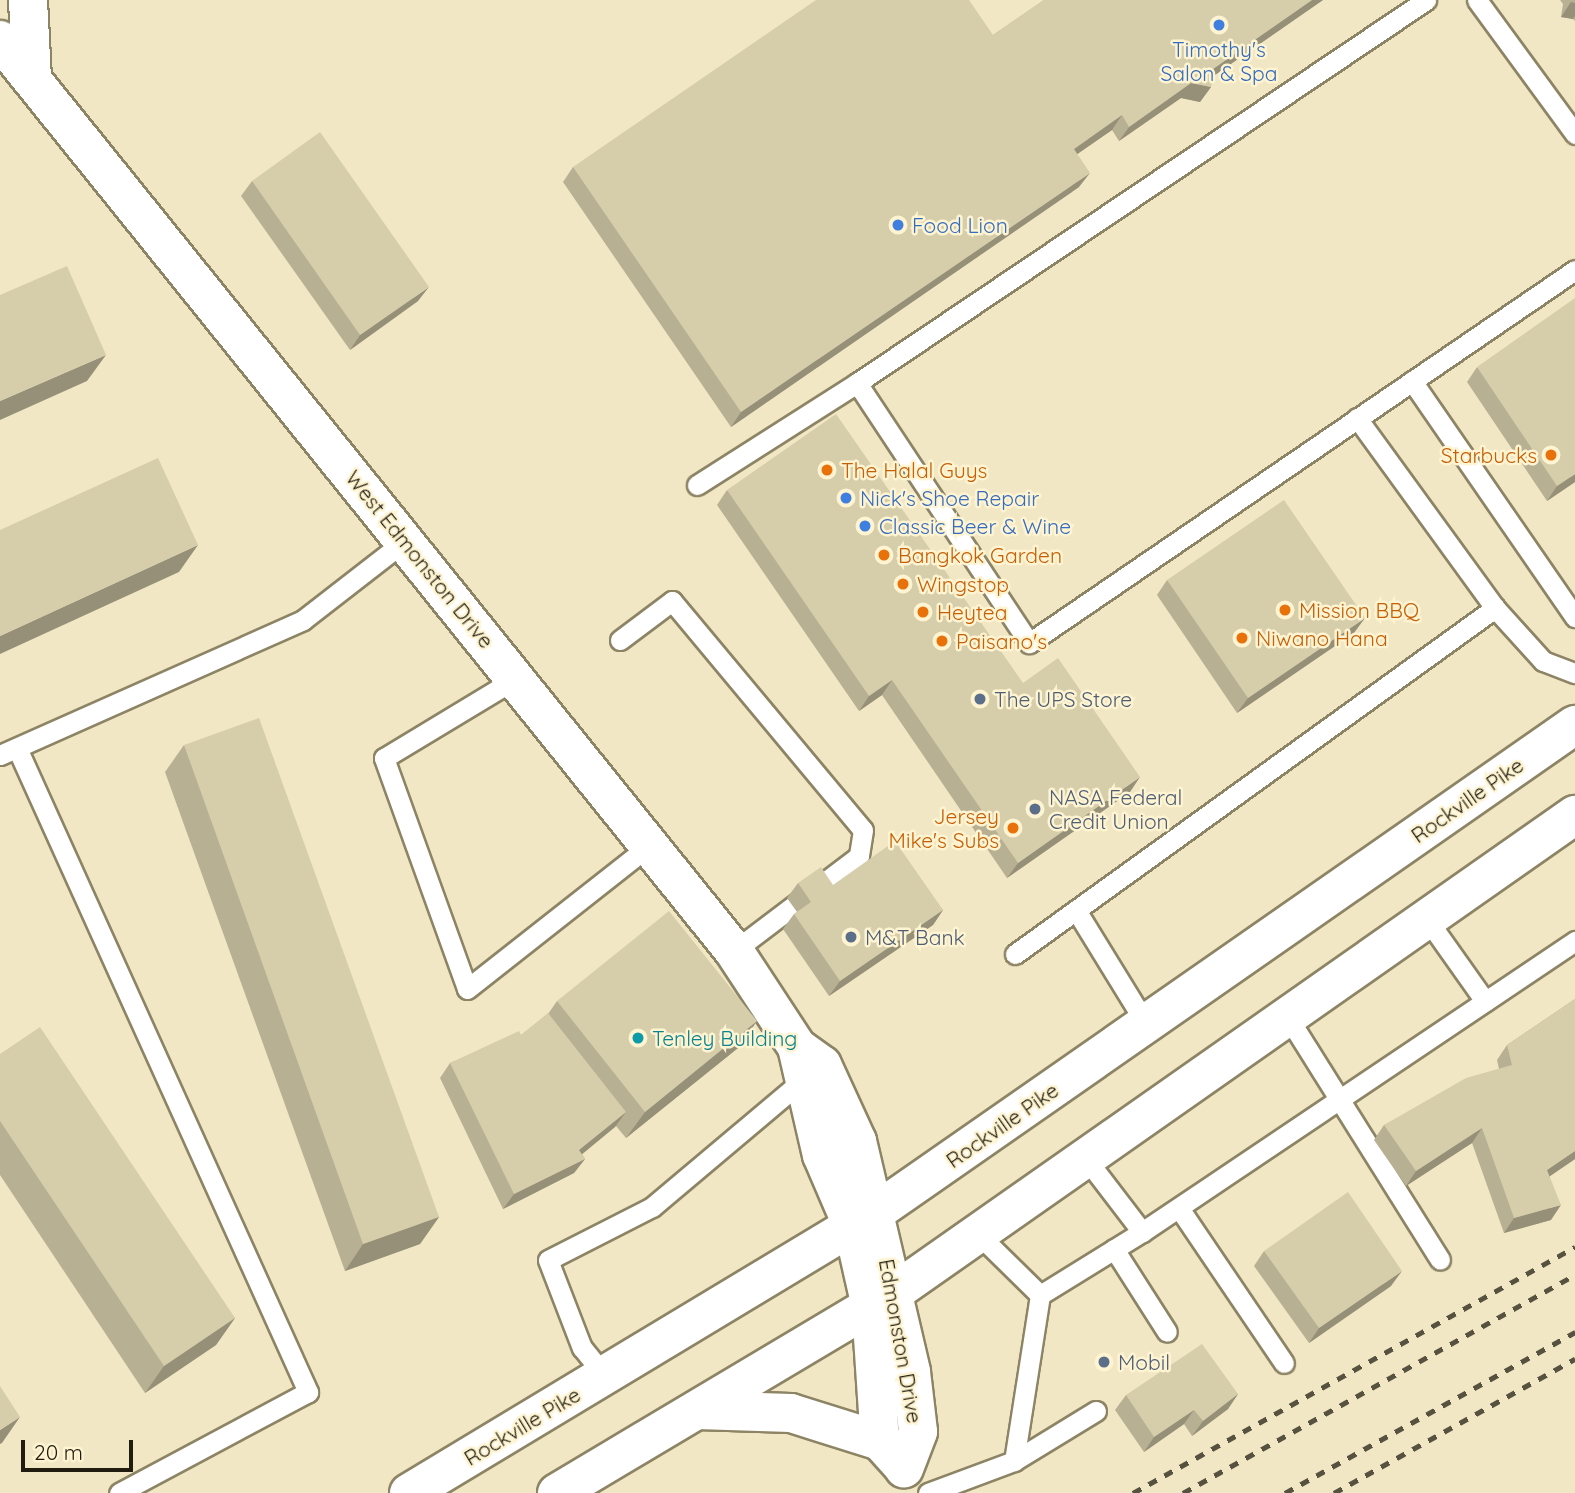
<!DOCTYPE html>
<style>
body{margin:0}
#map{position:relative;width:1575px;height:1493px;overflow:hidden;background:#f1e7c5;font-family:Quicksand,sans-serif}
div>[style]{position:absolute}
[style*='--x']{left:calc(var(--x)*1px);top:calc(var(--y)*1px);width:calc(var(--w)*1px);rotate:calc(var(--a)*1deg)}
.roads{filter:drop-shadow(2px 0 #8d8465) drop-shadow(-2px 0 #8d8465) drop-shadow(0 2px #8d8465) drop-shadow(0 -2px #8d8465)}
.lane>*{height:19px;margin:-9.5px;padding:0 9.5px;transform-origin:9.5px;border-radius:9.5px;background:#fff}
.secondary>*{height:38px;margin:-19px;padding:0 19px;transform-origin:19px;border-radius:19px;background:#fff}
.primary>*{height:38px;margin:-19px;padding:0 19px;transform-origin:19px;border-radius:19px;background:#fff}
.rail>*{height:5px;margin-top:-2.5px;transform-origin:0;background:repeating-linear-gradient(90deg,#575240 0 9px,transparent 0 18px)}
.wall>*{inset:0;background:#b8b093}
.shaded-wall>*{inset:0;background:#969078}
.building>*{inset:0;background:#d6cdab}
.dots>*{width:19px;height:19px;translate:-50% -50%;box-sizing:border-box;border:4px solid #fef4d2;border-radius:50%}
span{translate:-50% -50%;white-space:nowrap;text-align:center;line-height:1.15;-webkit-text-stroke:5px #fef4d2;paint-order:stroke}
.shop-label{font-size:21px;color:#366cbe}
.left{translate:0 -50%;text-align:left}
.food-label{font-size:21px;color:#c56008}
.right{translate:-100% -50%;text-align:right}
.street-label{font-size:21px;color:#201c10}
.service-label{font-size:21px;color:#4e5e75}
.culture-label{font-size:21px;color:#0d838f}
.scale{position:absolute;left:21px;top:1440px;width:112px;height:32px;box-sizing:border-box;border:4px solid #201c10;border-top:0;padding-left:9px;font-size:21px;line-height:24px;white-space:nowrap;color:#201c10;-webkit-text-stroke:5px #fef4d2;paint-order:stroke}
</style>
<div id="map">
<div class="roads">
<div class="lane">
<i style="--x:1477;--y:0;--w:166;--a:53.8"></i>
<i style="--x:1412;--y:381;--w:287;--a:55.4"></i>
<i style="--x:857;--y:383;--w:686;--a:-33.94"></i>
<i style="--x:1357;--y:418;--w:235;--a:54"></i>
<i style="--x:1495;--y:608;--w:72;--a:47.8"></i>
<i style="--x:1543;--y:661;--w:34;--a:21"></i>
<i style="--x:697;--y:485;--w:190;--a:-32.5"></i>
<i style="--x:857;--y:383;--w:312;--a:56.5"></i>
<i style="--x:1029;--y:643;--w:661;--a:-34.34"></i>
<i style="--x:620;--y:640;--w:65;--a:-36.9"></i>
<i style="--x:672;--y:601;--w:298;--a:50.2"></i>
<i style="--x:863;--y:830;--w:26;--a:99"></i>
<i style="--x:859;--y:856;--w:157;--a:142.8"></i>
<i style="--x:515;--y:679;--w:153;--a:148.9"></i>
<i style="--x:384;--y:758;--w:245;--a:70.2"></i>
<i style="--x:467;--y:989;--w:231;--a:-38.2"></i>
<i style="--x:17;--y:748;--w:707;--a:65.68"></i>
<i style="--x:308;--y:1392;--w:214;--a:151.9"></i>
<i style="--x:0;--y:755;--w:332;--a:-24"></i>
<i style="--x:303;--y:620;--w:129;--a:-37.8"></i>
<i style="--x:1076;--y:910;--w:134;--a:58.4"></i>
<i style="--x:1429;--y:922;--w:97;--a:54.7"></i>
<i style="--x:1015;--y:954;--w:592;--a:-35.79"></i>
<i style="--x:1289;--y:1019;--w:284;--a:57.9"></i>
<i style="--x:1087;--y:1160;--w:91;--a:52.6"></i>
<i style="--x:1142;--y:1232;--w:522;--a:-33.9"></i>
<i style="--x:1179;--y:1208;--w:187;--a:55.9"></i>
<i style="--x:978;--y:1234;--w:87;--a:44.5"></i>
<i style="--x:1040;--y:1295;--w:120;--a:-31.7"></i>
<i style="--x:1114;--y:1249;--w:98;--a:57.4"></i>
<i style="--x:605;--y:1376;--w:36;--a:-129"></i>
<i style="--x:582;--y:1348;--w:94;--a:-111.1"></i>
<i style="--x:548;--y:1260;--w:117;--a:-27"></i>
<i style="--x:652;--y:1207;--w:199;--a:-40.1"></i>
<i style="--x:1014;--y:1461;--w:168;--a:-81.1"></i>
<i style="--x:928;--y:1493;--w:92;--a:-20.4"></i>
<i style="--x:1014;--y:1461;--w:96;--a:-31.4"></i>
</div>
<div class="secondary">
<i style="--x:28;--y:0;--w:79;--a:87.1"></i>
<i style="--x:0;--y:40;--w:1170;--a:51.14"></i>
<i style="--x:734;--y:951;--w:115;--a:56.7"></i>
<i style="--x:797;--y:1047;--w:31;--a:36"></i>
<i style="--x:822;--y:1065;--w:84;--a:65.3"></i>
<i style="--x:857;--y:1141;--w:237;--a:76.8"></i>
<i style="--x:911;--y:1372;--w:60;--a:83.3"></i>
<i style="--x:918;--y:1432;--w:39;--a:111"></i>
<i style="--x:797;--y:1047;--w:111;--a:77"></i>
<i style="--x:822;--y:1155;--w:78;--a:66.7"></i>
<i style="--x:853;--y:1227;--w:82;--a:77.3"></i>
<i style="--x:871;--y:1307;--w:134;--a:86.2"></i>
<i style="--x:880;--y:1441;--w:31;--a:48"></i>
</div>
<div class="primary">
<i style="--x:697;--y:1410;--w:94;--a:1.8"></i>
<i style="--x:791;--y:1413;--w:93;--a:17.5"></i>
<i style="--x:409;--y:1493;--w:546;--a:-31.07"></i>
<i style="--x:877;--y:1211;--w:851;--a:-34.85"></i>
<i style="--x:557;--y:1493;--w:391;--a:-30.8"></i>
<i style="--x:893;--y:1293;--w:833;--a:-35.03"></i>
</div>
</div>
<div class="rail">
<i style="--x:1133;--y:1493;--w:506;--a:-29.1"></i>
<i style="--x:1183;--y:1493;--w:449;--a:-29.1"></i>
<i style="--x:1285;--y:1493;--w:332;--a:-29"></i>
<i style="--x:1334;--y:1493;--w:276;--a:-29.1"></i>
</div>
<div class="wall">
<i style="clip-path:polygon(1044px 0,1323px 0,1212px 77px,1211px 87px,1200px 102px,1181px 98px,1119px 141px,1112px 130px,1077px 154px,1079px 187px,731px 427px,563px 182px,573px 167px,993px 35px)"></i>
<i style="clip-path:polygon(1560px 0,1575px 0,1575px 21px,1573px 19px,1561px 17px,1563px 4px)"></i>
<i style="clip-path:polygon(252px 181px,418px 301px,350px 350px,241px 196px)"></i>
<i style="clip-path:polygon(1477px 367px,1575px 482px,1547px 501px,1467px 382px)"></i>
<i style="clip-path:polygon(727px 490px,1023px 683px,1130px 792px,1007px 878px,882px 695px,859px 711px,717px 505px)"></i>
<i style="clip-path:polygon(1167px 580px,1354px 633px,1237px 713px,1157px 595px)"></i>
<i style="clip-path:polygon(184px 745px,439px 1217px,420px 1244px,345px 1271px,165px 772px)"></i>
<i style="clip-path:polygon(798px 883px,833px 885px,943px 910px,933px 925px,829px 996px,783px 929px,794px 914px,797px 912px,787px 898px)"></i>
<i style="clip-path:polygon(1575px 999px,1575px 1159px,1550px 1176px,1551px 1220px,1504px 1233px,1472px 1143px,1406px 1186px,1374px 1140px,1384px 1125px,1499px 1069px,1497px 1060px,1507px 1045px)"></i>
<i style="clip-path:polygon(557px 1001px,757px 1021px,738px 1048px,626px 1138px,616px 1126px,582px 1154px,585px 1159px,574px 1173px,503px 1209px,440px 1078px,450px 1063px,521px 1035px,548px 1014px)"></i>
<i style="clip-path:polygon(0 1054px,235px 1318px,216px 1345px,145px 1393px,0 1175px)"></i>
<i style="clip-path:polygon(1264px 1251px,1391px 1286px,1309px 1343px,1254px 1266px)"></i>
<i style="clip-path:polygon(1238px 1394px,1228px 1409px,1192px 1436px,1184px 1424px,1144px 1452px,1115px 1410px,1126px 1395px)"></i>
</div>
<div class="shaded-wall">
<i style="clip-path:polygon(1312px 0,1323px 0,1202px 84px,1213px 69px)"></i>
<i style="clip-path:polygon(1571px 2px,1575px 3px,1575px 16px,1573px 19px,1561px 17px)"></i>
<i style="clip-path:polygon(1191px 83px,1211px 87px,1200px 102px,1181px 98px,1119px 141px,1129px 127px)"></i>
<i style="clip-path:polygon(1122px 115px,1112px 130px,1063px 164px,1074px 149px)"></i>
<i style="clip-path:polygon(1090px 173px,1079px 187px,731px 427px,741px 412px)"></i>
<i style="clip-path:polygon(429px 287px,418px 301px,350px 350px,360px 335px)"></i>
<i style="clip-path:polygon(106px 355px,87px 381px,0 420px,0 401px)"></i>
<i style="clip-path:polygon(1575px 474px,1575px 482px,1547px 501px,1557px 486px)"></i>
<i style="clip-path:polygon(198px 545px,179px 572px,0 654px,0 636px)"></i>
<i style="clip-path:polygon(1365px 618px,1354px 633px,1237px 713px,1248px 698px)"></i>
<i style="clip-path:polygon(892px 680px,882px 695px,859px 711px,869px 696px)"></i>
<i style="clip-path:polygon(1140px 777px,1130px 792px,1007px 878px,1018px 863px)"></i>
<i style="clip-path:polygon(943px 910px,933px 925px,829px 996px,840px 981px)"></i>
<i style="clip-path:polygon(757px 1021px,738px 1048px,626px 1138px,645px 1112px)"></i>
<i style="clip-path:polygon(626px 1112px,615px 1127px,569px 1165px,579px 1150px)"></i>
<i style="clip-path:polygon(1482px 1128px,1472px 1143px,1406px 1186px,1416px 1171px)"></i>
<i style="clip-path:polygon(1575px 1151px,1575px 1159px,1537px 1185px,1547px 1170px)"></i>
<i style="clip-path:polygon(585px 1159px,574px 1173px,503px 1209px,514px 1194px)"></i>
<i style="clip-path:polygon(1561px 1205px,1551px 1220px,1504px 1233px,1514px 1218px)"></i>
<i style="clip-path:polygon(439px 1217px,420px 1244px,345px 1271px,363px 1244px)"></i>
<i style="clip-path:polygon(1402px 1271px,1391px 1286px,1309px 1343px,1319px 1328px)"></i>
<i style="clip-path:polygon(235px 1318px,216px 1345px,145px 1393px,164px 1366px)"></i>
<i style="clip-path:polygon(1238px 1394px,1228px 1409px,1192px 1436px,1203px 1421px)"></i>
<i style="clip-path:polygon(1194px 1410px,1184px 1424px,1144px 1452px,1154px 1437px)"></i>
<i style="clip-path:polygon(20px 1417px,2px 1443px,0 1444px,0 1430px)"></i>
</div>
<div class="building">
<i style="clip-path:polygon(816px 0,969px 0,993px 35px,1044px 0,1312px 0,1213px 69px,1211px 87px,1191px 83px,1129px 127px,1122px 115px,1074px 149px,1090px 173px,741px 412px,573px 167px)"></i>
<i style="clip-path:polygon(320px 132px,429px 287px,360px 335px,252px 181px)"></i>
<i style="clip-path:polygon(67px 266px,106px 355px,0 401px,0 295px)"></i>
<i style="clip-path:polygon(1575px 298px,1575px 474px,1557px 486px,1477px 367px)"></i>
<i style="clip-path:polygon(836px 414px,1023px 683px,1058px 658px,1140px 777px,1018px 863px,892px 680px,869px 696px,727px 490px)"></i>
<i style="clip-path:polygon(158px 458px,198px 545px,0 636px,0 530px)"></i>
<i style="clip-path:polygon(1284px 500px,1365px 618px,1248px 698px,1167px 580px)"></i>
<i style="clip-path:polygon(259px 718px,439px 1217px,363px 1244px,184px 745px)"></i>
<i style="clip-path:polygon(895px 841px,943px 910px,840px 981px,794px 914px,811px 902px,798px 883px,821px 867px,833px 885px)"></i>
<i style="clip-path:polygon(669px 911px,757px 1021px,645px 1112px,557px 1001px)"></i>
<i style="clip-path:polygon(1575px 999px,1575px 1151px,1547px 1170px,1561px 1205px,1514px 1218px,1482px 1128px,1416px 1171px,1384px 1125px,1466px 1078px,1512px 1065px,1507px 1045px)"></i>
<i style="clip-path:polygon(548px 1013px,626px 1112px,579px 1150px,585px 1159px,514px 1194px,450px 1063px,519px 1031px,521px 1035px)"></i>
<i style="clip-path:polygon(40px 1027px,235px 1318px,164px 1366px,0 1121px,0 1054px)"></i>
<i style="clip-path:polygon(1348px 1192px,1402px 1271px,1319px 1328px,1264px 1251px)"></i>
<i style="clip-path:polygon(1202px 1344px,1238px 1394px,1203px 1421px,1194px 1410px,1154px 1437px,1126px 1395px)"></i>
<i style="clip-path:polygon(0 1386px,20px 1417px,0 1430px)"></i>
</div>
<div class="dots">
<i style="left:1219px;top:25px;background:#3f7fe0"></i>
<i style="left:898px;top:225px;background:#3f7fe0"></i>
<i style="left:1551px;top:455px;background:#e8710a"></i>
<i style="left:827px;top:470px;background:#e8710a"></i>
<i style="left:846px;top:498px;background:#3f7fe0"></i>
<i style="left:865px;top:526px;background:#3f7fe0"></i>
<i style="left:884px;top:555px;background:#e8710a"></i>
<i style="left:903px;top:584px;background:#e8710a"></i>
<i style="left:1285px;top:610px;background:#e8710a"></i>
<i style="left:923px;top:612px;background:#e8710a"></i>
<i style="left:1242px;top:638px;background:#e8710a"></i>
<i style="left:942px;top:641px;background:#e8710a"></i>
<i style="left:980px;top:699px;background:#5c6f8a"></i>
<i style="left:1035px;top:809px;background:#5c6f8a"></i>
<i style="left:1013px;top:828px;background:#e8710a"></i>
<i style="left:851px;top:937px;background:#5c6f8a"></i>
<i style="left:638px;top:1038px;background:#0f9aa8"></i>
<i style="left:1104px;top:1362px;background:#5c6f8a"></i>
</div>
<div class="shop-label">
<span style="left:1219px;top:61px">Timothy's<br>Salon &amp; Spa</span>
<span class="left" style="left:912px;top:225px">Food Lion</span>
<span class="left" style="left:860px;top:498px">Nick's Shoe Repair</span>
<span class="left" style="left:879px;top:526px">Classic Beer &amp; Wine</span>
</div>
<div class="food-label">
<span class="right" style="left:1537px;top:455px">Starbucks</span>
<span class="left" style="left:841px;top:470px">The Halal Guys</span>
<span class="left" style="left:898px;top:555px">Bangkok Garden</span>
<span class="left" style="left:917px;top:584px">Wingstop</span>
<span class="left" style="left:1299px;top:610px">Mission BBQ</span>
<span class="left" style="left:937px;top:612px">Heytea</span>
<span class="left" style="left:1256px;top:638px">Niwano Hana</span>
<span class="left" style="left:956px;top:641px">Paisano's</span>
<span class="right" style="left:999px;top:828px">Jersey<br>Mike's Subs</span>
</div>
<div class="street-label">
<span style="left:420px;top:559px;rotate:51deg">West Edmonston Drive</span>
<span style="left:1467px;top:800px;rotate:-35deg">Rockville Pike</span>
<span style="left:1002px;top:1125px;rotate:-35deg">Rockville Pike</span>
<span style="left:901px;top:1341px;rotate:80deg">Edmonston Drive</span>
<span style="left:522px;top:1426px;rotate:-31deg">Rockville Pike</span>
</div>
<div class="service-label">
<span class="left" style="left:994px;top:699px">The UPS Store</span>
<span class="left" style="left:1049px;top:809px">NASA Federal<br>Credit Union</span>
<span class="left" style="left:865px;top:937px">M&amp;T Bank</span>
<span class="left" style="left:1118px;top:1362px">Mobil</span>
</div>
<div class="culture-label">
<span class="left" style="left:652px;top:1038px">Tenley Building</span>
</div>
<div class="scale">20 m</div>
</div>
